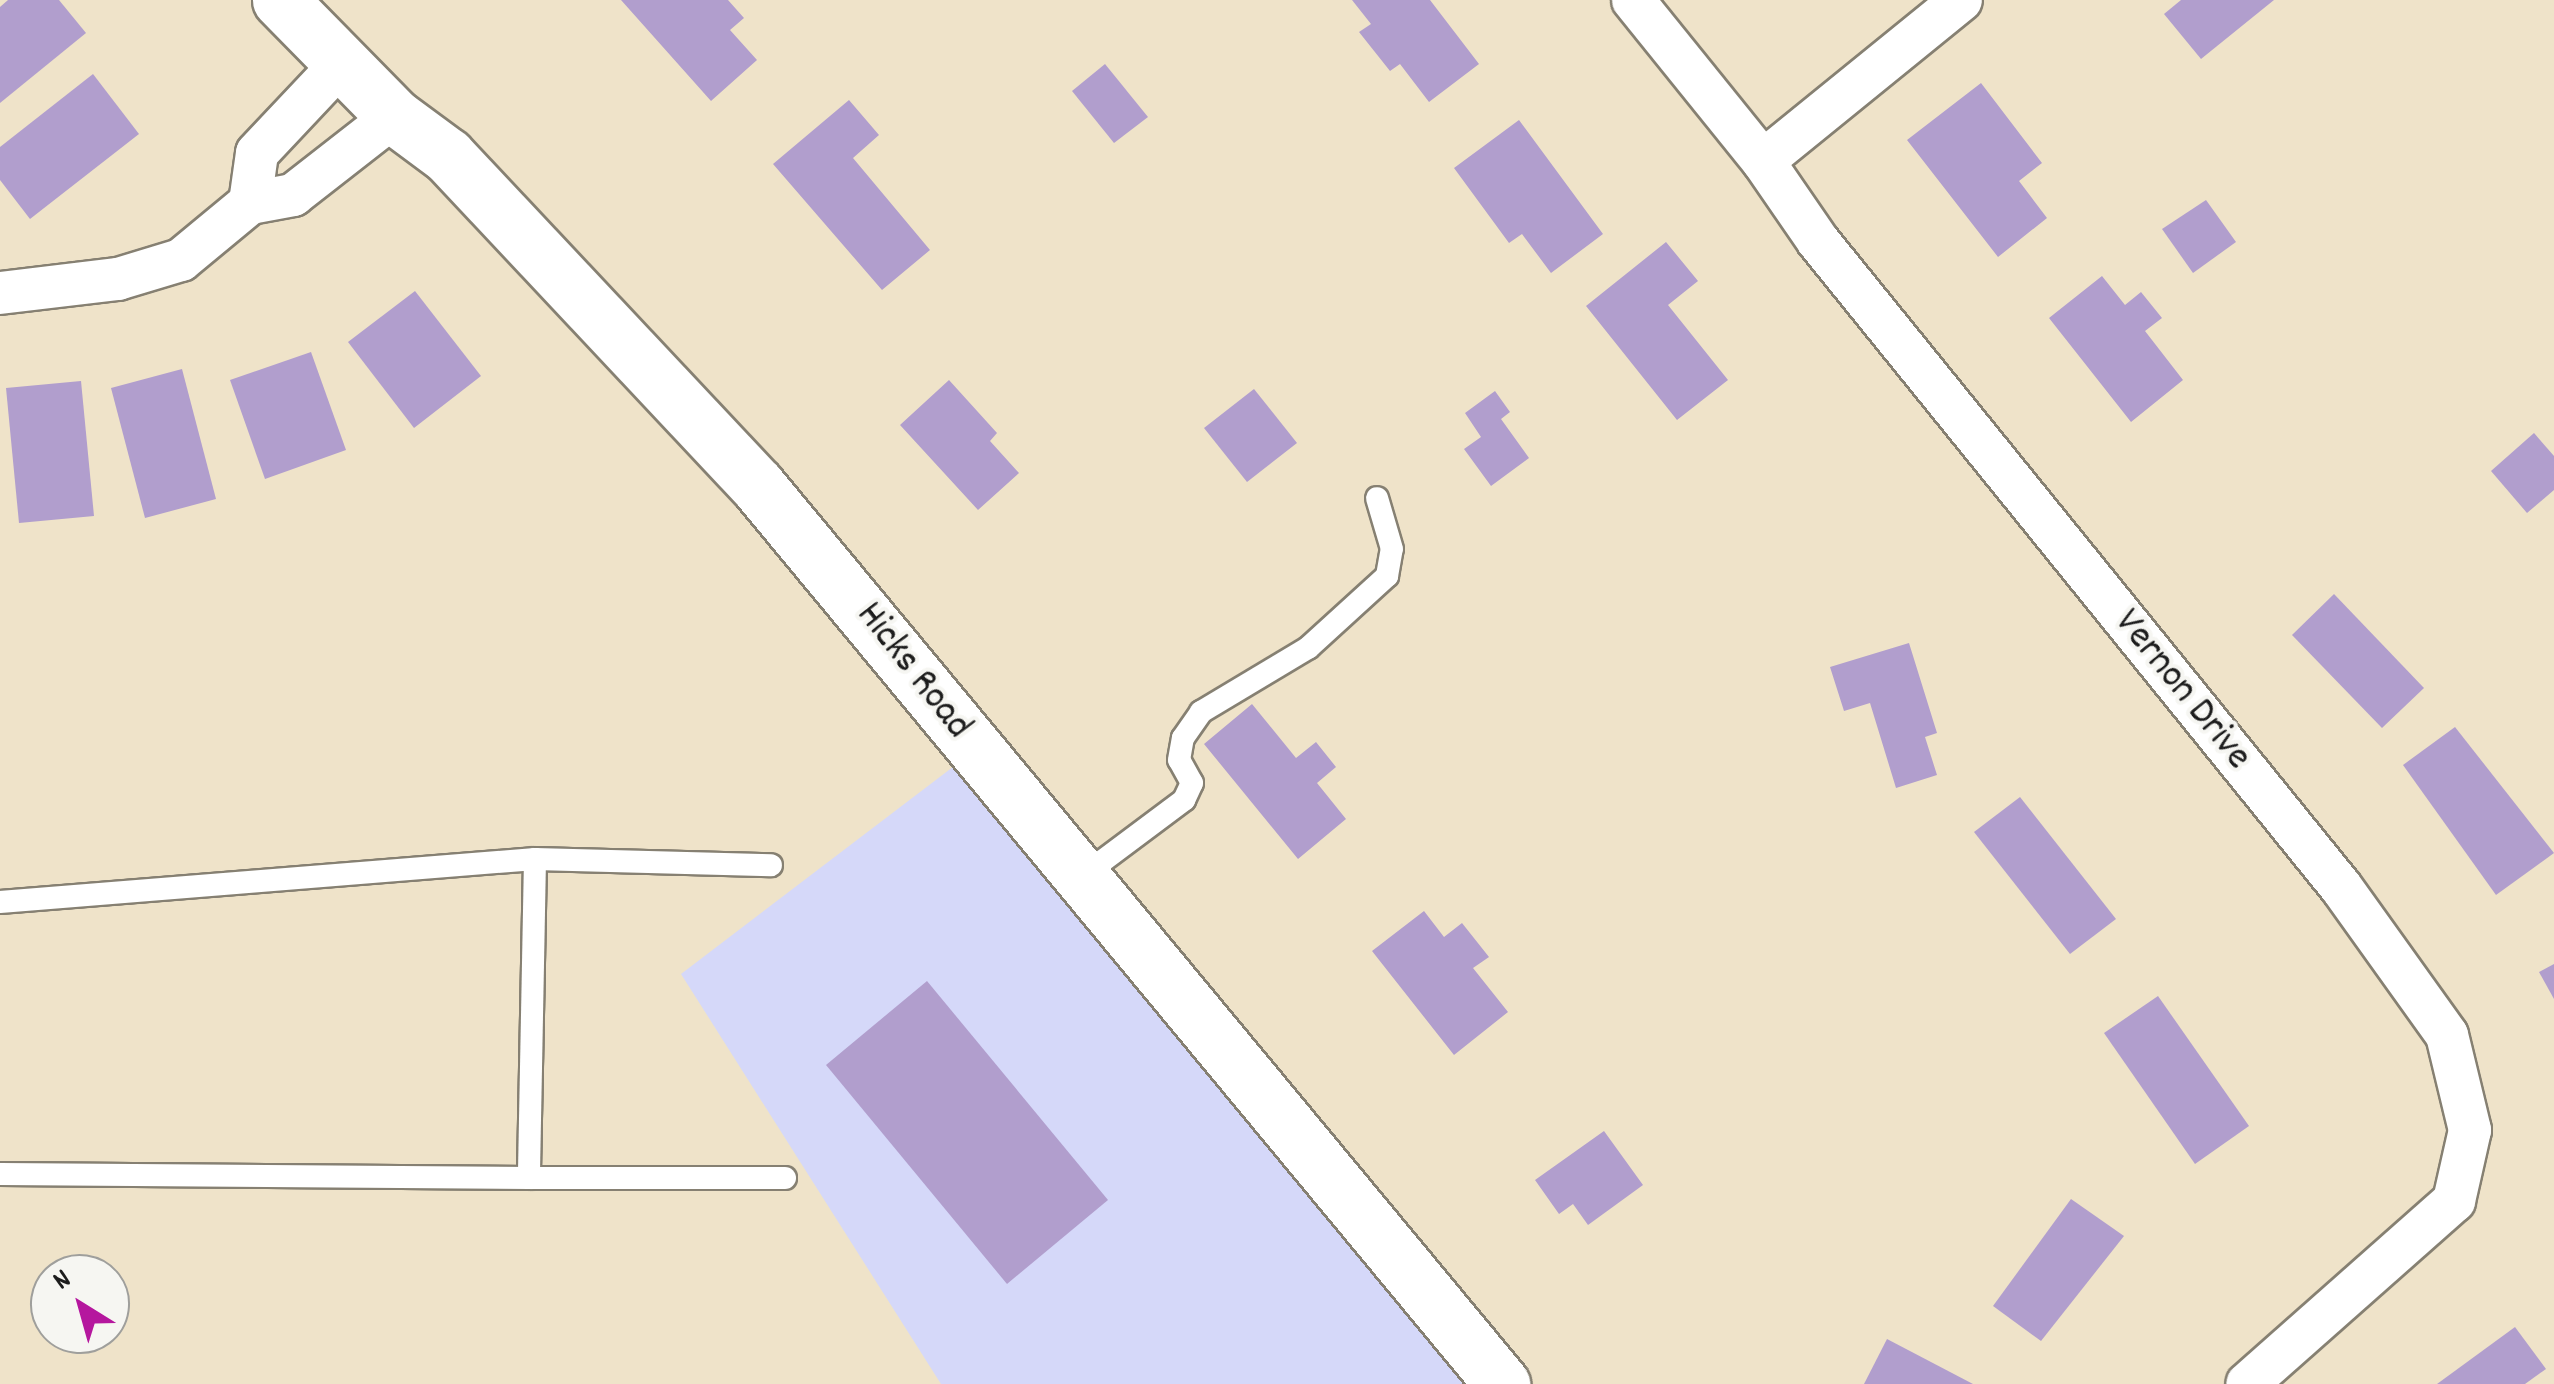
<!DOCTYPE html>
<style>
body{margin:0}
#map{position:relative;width:2554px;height:1384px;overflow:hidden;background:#efe3c9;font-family:Dekko,sans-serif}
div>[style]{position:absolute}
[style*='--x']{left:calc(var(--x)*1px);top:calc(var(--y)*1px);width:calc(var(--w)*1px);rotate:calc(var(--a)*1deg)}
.built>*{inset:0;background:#d5d8f9}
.building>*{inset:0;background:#b19ecd}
.roads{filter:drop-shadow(2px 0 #868072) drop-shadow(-2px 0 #868072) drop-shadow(0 2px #868072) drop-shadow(0 -2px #868072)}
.lane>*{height:22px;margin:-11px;padding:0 11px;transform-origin:11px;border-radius:11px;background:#fff}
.street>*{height:42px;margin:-21px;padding:0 21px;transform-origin:21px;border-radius:21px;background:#fff}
.secondary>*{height:55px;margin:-27.5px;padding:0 27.5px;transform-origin:27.5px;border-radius:27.5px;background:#fff}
span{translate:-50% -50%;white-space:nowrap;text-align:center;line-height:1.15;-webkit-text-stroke:8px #f6f6f2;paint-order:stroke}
.street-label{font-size:40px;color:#1c1c1c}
.north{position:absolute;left:30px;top:1254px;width:100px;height:100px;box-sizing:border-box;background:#f6f6f2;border:2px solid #9f9f9c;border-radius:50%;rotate:323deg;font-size:28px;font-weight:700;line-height:40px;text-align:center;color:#1c1c1c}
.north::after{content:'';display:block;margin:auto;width:35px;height:45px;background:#b5179e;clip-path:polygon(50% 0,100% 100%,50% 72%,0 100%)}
</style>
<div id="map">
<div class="built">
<i style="clip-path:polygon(991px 738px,1481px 1384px,941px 1384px,681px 974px)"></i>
</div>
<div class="building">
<i style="clip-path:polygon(8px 0,59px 0,86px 33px,0 103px,0 7px)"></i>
<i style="clip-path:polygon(621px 0,728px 0,744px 18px,730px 30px,757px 60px,711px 101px)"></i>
<i style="clip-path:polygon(1352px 0,1430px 0,1479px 64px,1429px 102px,1400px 64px,1390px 71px,1359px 32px,1371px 24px)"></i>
<i style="clip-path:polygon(2181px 0,2274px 0,2201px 59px,2164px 14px)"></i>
<i style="clip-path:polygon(1105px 64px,1148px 117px,1114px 143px,1072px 91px)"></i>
<i style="clip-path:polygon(93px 74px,139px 134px,30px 219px,0 180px,0 147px)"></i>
<i style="clip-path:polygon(1981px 83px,2042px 163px,2019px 181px,2047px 218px,1998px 257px,1907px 140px)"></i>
<i style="clip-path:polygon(849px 100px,879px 135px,853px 158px,930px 250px,882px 290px,773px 164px)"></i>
<i style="clip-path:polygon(1519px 120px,1603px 234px,1551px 273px,1522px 234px,1509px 243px,1454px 168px)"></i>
<i style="clip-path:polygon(2206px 200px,2236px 242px,2193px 273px,2162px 229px)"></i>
<i style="clip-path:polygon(1666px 242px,1698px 281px,1668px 305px,1728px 380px,1677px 420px,1586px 306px)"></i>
<i style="clip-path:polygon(2102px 276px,2125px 305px,2141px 292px,2162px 318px,2145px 331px,2183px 380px,2131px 422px,2049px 318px)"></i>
<i style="clip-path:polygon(415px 291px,481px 376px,414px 428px,348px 342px)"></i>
<i style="clip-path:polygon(311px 352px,346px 450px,265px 479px,230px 380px)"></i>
<i style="clip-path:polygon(182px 369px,216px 499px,145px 518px,111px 388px)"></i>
<i style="clip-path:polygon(949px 380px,997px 433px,990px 441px,1019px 473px,978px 510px,900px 425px)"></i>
<i style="clip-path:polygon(81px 381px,94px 516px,19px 523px,6px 388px)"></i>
<i style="clip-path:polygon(1254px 389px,1297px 443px,1247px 482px,1204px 428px)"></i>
<i style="clip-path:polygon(1495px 391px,1510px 412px,1501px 419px,1529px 458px,1491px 486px,1464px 449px,1481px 437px,1465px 413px)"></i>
<i style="clip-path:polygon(2534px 433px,2554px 456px,2554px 490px,2527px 513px,2491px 471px)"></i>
<i style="clip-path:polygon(2334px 594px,2424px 688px,2382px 728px,2292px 635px)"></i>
<i style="clip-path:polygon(1909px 643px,1937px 733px,1925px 737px,1937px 775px,1896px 788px,1870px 703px,1844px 711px,1830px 667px)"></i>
<i style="clip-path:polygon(1252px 704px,1296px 758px,1316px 742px,1336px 767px,1317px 783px,1346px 819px,1298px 859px,1204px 744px)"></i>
<i style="clip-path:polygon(2455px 727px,2554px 853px,2496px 895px,2403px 765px)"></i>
<i style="clip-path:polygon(2020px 797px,2116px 919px,2070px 954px,1974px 832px)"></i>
<i style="clip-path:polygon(1424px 911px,1444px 937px,1462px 923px,1489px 957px,1473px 968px,1508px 1012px,1454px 1055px,1372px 951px)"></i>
<i style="clip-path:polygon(2554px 964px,2554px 999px,2539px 972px)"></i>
<i style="clip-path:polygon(927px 981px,1108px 1200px,1007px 1284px,826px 1065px)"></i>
<i style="clip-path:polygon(2158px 996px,2249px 1126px,2195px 1164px,2104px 1033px)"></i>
<i style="clip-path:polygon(1604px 1131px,1643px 1185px,1588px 1225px,1573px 1204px,1559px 1214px,1535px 1180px)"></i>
<i style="clip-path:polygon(2071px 1199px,2124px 1236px,2041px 1341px,1993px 1306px)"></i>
<i style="clip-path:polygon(2515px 1327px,2546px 1369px,2525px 1384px,2437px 1384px)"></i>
<i style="clip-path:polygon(1887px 1339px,1973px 1384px,1864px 1384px)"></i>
</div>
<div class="roads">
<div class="lane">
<i style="--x:535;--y:859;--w:319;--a:91.1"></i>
<i style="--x:529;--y:1178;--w:256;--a:0"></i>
<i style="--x:1081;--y:877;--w:129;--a:-36.8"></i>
<i style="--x:1184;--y:800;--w:19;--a:-65"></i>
<i style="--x:1192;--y:783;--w:26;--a:-119"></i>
<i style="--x:1179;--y:760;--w:22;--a:-80"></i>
<i style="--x:1183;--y:738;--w:32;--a:-55"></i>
<i style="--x:1201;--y:712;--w:125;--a:-30.9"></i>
<i style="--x:1308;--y:648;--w:107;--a:-42.3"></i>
<i style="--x:1387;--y:576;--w:27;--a:-80"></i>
<i style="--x:1392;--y:549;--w:53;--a:-106.4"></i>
<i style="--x:0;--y:902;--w:537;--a:-4.6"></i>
<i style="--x:535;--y:859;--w:236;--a:1.5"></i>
<i style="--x:0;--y:1174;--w:529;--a:0.43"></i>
</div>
<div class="street">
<i style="--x:1633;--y:0;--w:207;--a:51.1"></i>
<i style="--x:1763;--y:161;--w:97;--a:55.5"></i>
<i style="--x:1818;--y:241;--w:831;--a:51.01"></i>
<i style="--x:2341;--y:887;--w:182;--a:54.4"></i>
<i style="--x:2447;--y:1035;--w:98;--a:76.4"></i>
<i style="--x:2470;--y:1130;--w:73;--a:102.7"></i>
<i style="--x:2454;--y:1201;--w:276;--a:138.5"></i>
<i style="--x:1763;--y:161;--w:255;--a:-39.1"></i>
<i style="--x:250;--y:203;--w:50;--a:-82"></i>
<i style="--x:257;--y:153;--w:121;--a:-46.7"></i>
<i style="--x:0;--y:293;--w:119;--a:-6.8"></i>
<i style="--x:118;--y:279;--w:66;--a:-16.8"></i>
<i style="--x:181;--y:260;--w:89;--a:-39.6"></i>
<i style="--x:250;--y:203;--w:44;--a:-10.5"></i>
<i style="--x:293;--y:195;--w:128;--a:-38"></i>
</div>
<div class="secondary">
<i style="--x:280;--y:0;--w:163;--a:45.5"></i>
<i style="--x:394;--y:116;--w:67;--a:36.5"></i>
<i style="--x:448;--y:156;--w:451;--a:46.8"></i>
<i style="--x:757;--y:485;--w:1168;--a:50.35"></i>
</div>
</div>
<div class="street-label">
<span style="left:912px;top:672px;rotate:52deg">Hicks Road</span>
<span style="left:2181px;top:691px;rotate:51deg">Vernon Drive</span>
</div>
<div class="north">N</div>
</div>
